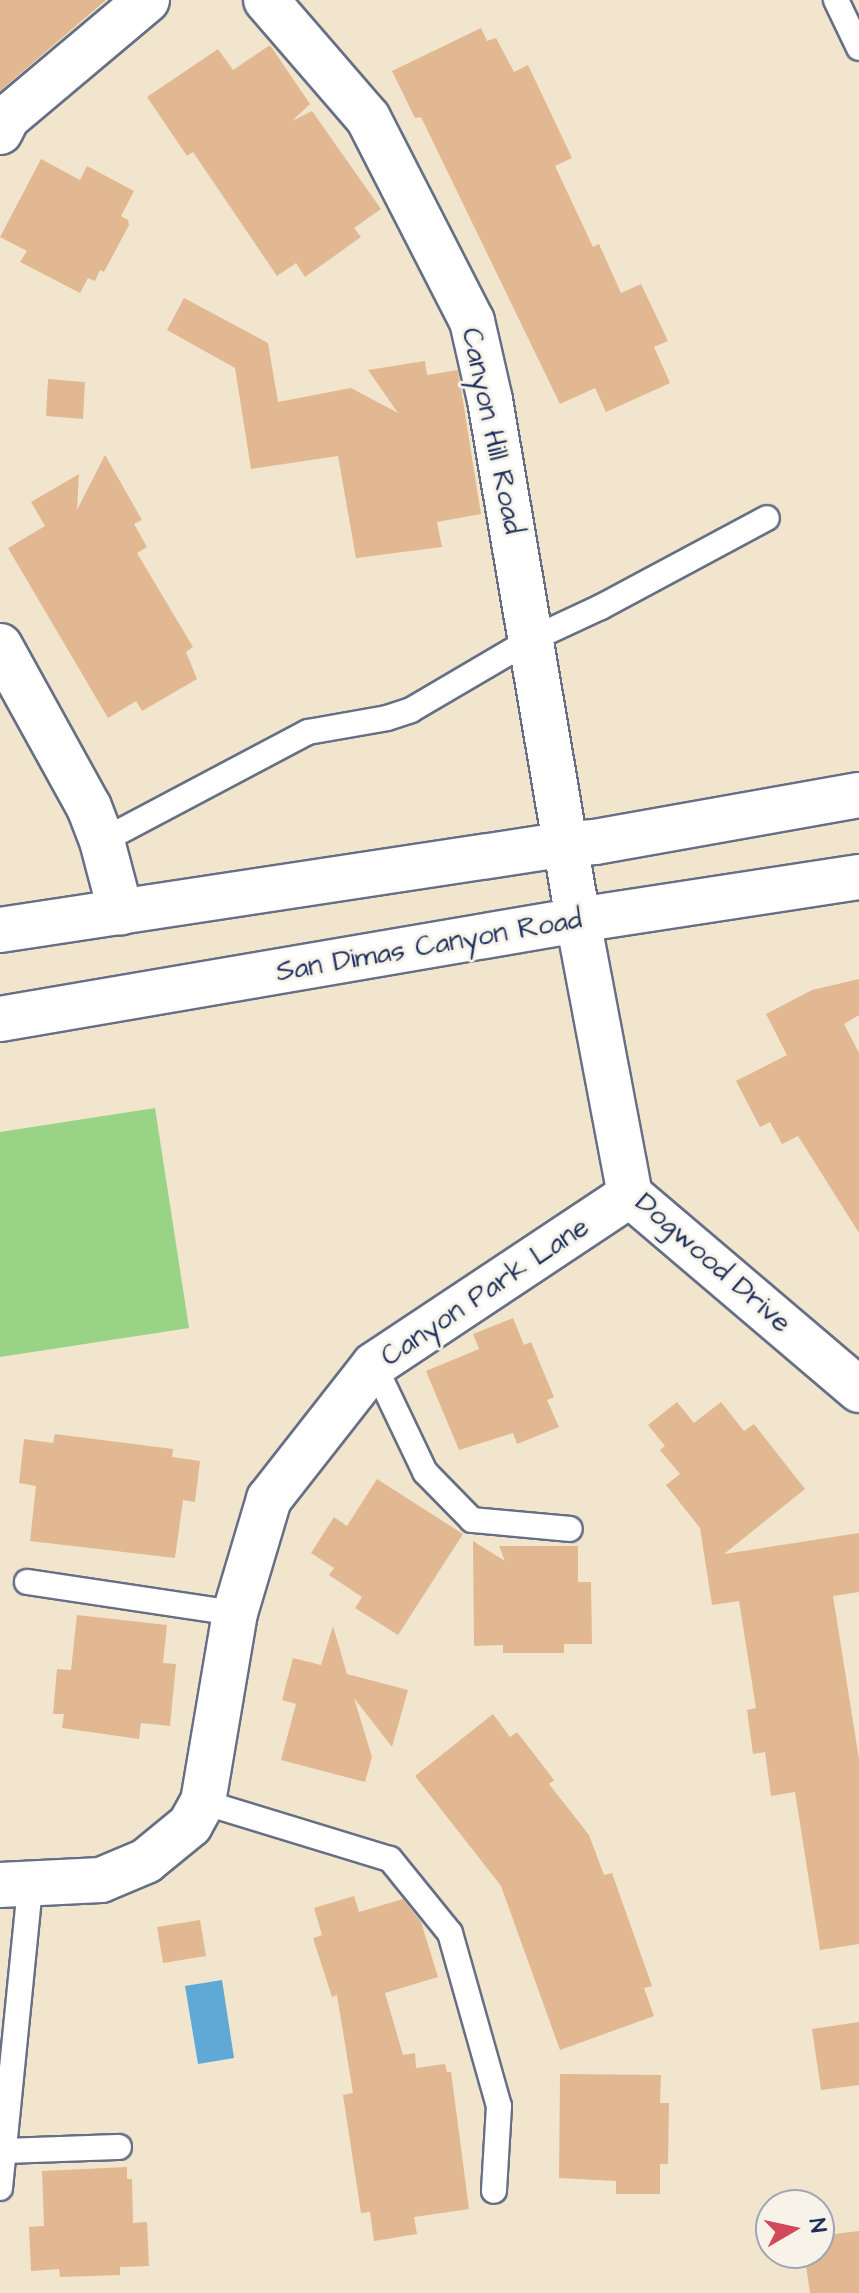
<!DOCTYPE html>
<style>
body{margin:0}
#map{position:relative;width:859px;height:2293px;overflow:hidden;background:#f1e6cd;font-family:"Architects Daughter",sans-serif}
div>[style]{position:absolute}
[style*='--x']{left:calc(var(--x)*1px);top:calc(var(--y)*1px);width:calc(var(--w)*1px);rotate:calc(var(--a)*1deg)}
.green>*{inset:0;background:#99d386}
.water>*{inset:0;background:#5ea9d6}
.building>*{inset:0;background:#e1b891}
.roads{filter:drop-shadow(2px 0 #666f85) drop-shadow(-2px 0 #666f85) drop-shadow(0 2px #666f85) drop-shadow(0 -2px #666f85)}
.lane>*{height:24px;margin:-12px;padding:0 12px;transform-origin:12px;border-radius:12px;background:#fff}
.street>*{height:44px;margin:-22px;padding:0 22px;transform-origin:22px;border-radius:22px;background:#fff}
.secondary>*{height:44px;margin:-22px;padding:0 22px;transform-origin:22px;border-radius:22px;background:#fff}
span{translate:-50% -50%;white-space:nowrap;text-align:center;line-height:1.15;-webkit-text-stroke:6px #f7f3e8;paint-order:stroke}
.street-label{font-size:28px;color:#1b2f5e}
.north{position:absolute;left:755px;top:2189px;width:80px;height:80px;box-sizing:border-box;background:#f7f3e8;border:2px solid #9fa5b1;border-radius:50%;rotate:81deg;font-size:22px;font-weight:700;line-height:32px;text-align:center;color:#1b2f5e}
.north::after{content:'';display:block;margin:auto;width:28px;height:36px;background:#d1495b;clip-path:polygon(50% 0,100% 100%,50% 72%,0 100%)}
</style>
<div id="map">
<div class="green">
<i style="clip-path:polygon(155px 1108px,189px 1328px,0 1357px,0 1132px)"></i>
</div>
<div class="water">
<i style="clip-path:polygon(222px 1980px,234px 2058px,198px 2064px,185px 1986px)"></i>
</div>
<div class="building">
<i style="clip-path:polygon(0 0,106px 0,0 91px)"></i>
<i style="clip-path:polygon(481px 28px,487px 41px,496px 38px,514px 72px,528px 65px,572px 158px,555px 166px,593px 247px,599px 244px,621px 293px,641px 284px,668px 341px,654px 347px,670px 383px,606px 412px,595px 388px,560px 404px,421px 117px,415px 118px,392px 71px)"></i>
<i style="clip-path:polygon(270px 45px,310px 104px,292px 121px,312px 111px,381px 209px,354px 228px,361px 237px,305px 277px,296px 263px,277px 276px,193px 152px,187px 156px,147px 97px,218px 49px,233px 70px)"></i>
<i style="clip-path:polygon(41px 159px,80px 180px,87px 166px,134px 191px,121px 216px,128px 220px,129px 225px,104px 272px,100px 270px,95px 281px,88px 278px,80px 293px,20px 262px,27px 251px,0 237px)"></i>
<i style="clip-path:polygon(184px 298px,268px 343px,278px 402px,351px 388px,398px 413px,368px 370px,425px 361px,427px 375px,458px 370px,481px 514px,437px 522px,442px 547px,356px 558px,338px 456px,251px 469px,235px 368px,167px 330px)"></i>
<i style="clip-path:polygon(48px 379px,85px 382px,83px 419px,46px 416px)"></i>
<i style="clip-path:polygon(105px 455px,142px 520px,134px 524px,147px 547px,137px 553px,193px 647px,186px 652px,197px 679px,142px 711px,136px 701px,108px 718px,8px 548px,45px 526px,31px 502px,79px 474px,77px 510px)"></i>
<i style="clip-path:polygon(859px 979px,859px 1015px,844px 1024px,859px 1053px,859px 1233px,798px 1136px,782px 1144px,770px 1122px,760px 1127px,736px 1081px,787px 1055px,766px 1014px,812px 990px)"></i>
<i style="clip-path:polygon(513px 1318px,524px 1345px,531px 1342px,554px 1397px,547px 1400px,559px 1427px,517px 1444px,513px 1433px,459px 1450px,426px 1371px,479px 1349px,473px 1334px)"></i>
<i style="clip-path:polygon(677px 1402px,694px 1423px,721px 1402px,744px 1431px,754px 1424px,805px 1489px,724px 1554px,859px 1533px,859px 1592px,833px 1596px,859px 1759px,859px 1944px,820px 1950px,795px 1792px,771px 1796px,765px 1752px,753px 1754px,747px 1710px,756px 1708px,739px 1601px,712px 1605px,700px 1528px,666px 1485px,680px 1474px,660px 1450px,665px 1446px,648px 1425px)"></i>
<i style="clip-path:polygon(55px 1434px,173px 1449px,172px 1457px,200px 1461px,195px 1502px,183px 1500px,175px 1558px,30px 1541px,36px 1486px,19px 1483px,24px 1439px,53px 1443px)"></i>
<i style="clip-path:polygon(377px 1479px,463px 1534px,398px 1635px,355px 1608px,362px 1597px,329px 1575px,334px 1568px,311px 1553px,334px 1517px,347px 1526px)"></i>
<i style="clip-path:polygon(473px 1541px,505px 1561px,499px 1546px,578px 1546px,578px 1582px,591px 1582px,592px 1644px,564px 1644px,564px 1653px,503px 1653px,503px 1645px,474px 1646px)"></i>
<i style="clip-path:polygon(77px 1615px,167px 1625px,163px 1663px,176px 1664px,170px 1726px,141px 1723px,139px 1739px,62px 1728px,64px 1714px,53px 1714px,57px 1669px,71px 1670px)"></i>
<i style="clip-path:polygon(333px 1626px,347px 1674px,408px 1690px,392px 1747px,354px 1698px,372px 1757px,365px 1782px,281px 1760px,296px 1704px,282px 1700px,293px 1658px,321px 1665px)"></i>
<i style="clip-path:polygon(493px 1714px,510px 1737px,517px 1732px,554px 1780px,549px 1784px,589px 1835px,604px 1875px,612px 1873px,652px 1986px,644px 1988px,654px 2016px,560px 2050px,501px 1886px,415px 1776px)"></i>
<i style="clip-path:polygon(354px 1896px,359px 1912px,403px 1899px,421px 1922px,438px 1977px,385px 1993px,403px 2055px,415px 2053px,416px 2068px,445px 2064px,447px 2072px,451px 2072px,469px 2209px,414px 2217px,417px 2234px,374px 2241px,370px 2212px,361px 2213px,343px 2095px,353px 2093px,337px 1995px,332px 1997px,313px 1938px,322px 1935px,314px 1908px)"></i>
<i style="clip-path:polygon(200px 1920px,206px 1956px,163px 1963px,157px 1927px)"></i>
<i style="clip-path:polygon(859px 2022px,859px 2085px,821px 2090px,812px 2029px)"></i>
<i style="clip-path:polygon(560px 2074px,661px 2075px,660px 2103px,669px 2103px,668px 2164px,660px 2164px,660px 2194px,616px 2194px,616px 2181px,559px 2178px)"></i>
<i style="clip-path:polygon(127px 2167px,127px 2179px,132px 2179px,133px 2223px,147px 2222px,149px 2266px,120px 2267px,120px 2275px,60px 2277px,59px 2269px,31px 2271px,29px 2227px,44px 2226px,42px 2171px)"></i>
<i style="clip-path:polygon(859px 2231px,859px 2293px,810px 2293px,804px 2253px,819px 2253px,819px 2236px)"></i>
</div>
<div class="roads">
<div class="lane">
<i style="--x:836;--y:0;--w:53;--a:64.4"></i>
<i style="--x:102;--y:841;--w:233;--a:-27.9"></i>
<i style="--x:308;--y:732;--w:80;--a:-10"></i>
<i style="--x:387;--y:718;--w:25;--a:-18"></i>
<i style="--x:411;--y:710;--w:140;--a:-30.4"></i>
<i style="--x:532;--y:639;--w:76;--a:-24.9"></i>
<i style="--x:601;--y:607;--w:188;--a:-28.2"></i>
<i style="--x:374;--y:1365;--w:119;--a:64.5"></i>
<i style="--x:425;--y:1472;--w:67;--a:45.6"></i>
<i style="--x:472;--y:1520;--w:98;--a:5.2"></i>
<i style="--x:27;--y:1582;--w:210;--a:8.5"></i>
<i style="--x:203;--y:1802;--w:195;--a:17"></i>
<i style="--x:390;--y:1859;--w:95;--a:51"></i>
<i style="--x:450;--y:1933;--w:180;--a:74.2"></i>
<i style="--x:499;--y:2106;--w:85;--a:93.4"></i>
<i style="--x:4;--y:2151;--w:115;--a:-2"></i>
<i style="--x:0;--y:2188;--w:303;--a:-84.3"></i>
</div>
<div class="street">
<i style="--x:266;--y:0;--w:156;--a:49.2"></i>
<i style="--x:368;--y:118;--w:228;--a:62.9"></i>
<i style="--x:472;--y:321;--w:81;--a:77.2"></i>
<i style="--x:490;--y:400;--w:527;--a:80.39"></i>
<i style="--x:578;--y:920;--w:280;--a:79.3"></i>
<i style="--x:630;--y:1195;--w:301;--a:40.4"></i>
<i style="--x:0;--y:132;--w:16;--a:-63"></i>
<i style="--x:7;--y:118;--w:183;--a:-40.1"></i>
<i style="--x:0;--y:646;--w:184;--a:61.1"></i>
<i style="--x:89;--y:807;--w:36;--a:69"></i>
<i style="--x:102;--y:841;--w:74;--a:75.2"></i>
<i style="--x:0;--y:1885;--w:101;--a:-2.8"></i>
<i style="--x:101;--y:1880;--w:49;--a:-22.9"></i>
<i style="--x:146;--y:1861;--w:57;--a:-39.3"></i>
<i style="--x:190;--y:1825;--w:26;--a:-61"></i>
<i style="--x:203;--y:1802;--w:192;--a:-80.4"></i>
<i style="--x:235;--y:1613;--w:119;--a:-73.4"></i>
<i style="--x:269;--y:1499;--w:170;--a:-51.9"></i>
<i style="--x:374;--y:1365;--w:307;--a:-33.6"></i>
</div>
<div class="secondary">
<i style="--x:0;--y:930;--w:573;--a:-8.62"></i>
<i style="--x:567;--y:844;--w:28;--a:-4"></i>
<i style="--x:595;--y:842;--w:268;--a:-10.1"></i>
<i style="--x:0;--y:1019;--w:586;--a:-9.72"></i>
<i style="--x:578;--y:920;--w:284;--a:-8.7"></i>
</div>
</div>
<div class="street-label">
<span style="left:492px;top:431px;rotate:78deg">Canyon Hill Road</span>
<span style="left:429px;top:946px;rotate:-10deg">San Dimas Canyon Road</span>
<span style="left:713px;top:1263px;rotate:41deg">Dogwood Drive</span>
<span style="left:485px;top:1292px;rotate:-34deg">Canyon Park Lane</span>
</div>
<div class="north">N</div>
</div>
